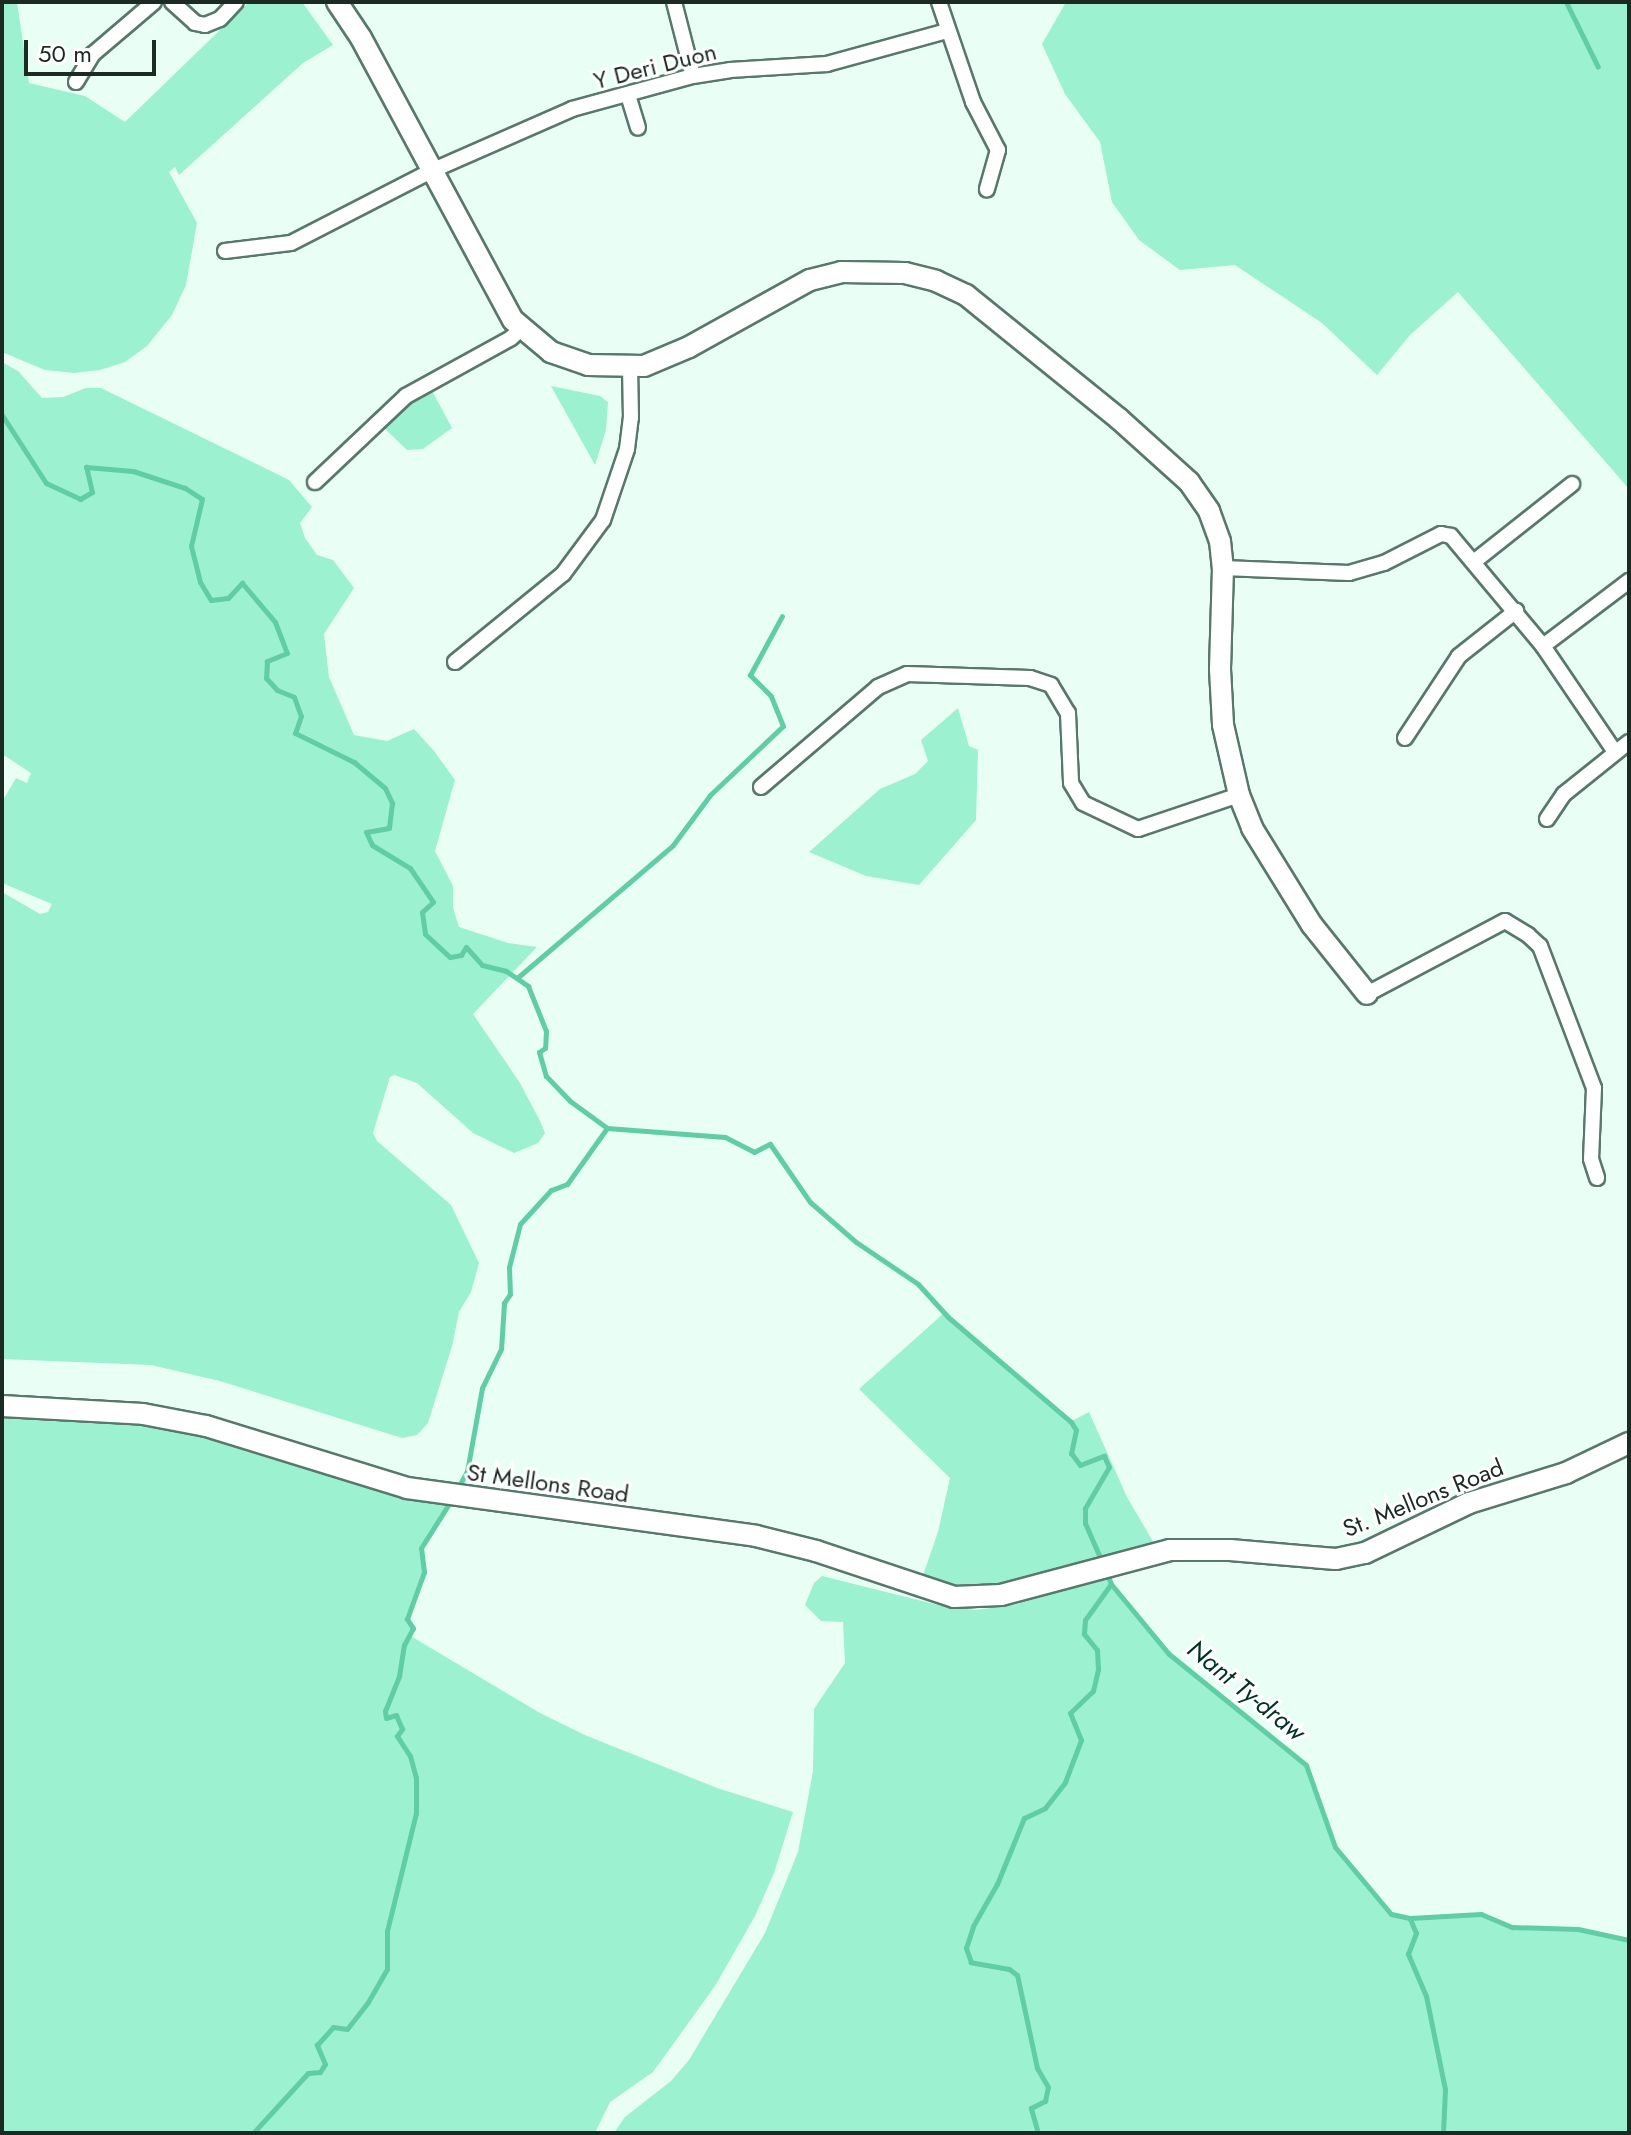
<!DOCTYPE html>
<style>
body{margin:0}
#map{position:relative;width:1631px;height:2135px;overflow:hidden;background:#e9fef5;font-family:Jost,sans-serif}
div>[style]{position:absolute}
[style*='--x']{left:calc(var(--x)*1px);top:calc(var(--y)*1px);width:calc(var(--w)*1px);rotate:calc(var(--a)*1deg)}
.green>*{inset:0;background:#9cf1d1}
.stream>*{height:5px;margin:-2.5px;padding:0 2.5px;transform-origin:2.5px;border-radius:2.5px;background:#60cda7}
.roads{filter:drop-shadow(2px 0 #58786b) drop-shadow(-2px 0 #58786b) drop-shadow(0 2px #58786b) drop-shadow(0 -2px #58786b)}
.street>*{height:14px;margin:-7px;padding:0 7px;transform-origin:7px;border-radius:7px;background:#fff}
.secondary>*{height:20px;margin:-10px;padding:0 10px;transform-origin:10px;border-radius:10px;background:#fff}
span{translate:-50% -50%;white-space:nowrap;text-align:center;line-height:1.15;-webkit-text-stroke:6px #fff;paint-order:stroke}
.street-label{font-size:24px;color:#1c2a24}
.water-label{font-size:26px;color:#003325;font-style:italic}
.frame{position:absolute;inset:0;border:4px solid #1c2a24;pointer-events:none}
.scale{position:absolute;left:24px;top:40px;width:132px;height:36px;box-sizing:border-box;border:4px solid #1c2a24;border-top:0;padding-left:10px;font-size:24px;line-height:28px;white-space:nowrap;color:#1c2a24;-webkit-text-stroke:6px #fff;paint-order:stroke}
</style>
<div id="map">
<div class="green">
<i style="clip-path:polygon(2px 2px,17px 2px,29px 83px,85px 96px,125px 122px,249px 2px,302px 2px,333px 45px,303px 63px,179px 175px,175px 167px,169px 172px,197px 223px,186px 285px,172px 315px,147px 346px,125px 362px,100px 370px,74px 373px,45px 370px,2px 352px)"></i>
<i style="clip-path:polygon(1066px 2px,1629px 2px,1629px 489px,1458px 292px,1410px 335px,1377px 375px,1322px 323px,1235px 265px,1180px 270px,1139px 240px,1112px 202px,1100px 142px,1065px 94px,1042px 44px)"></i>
<i style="clip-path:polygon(2px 362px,18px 371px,42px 398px,63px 397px,86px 388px,101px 388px,289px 480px,312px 507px,300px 523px,305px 538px,317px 555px,333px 560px,354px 588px,324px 634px,329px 677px,354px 735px,387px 741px,414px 729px,434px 751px,455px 780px,435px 851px,453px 886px,453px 908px,459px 927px,508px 943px,537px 947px,473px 1014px,520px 1083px,540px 1121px,545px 1133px,538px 1143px,514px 1153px,473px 1133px,417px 1083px,394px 1075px,390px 1077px,373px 1133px,377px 1141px,451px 1205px,479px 1263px,471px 1292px,459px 1312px,452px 1346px,428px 1423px,417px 1435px,402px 1438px,220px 1381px,151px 1365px,2px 1359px,2px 892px,40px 914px,48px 912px,52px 904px,2px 883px,2px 802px,16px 778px,27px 783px,31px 773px,2px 754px)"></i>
<i style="clip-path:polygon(551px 386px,600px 396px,608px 402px,606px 430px,595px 465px)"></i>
<i style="clip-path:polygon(430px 387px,452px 428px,423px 449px,407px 450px,381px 425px)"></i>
<i style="clip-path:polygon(958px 708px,969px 746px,978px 750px,976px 820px,919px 885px,866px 876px,809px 852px,880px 789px,915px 774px,928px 761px,921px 740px)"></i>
<i style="clip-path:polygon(944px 1313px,1070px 1422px,1089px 1412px,1127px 1497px,1155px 1545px,1100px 1558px,1009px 1588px,963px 1591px,922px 1578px,938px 1532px,950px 1478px,859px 1389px)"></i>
<i style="clip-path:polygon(2px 1416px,173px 1428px,232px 1442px,448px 1506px,421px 1548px,424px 1572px,407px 1618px,413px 1628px,409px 1635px,540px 1713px,587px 1736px,717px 1788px,793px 1812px,774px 1873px,755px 1916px,715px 1986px,653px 2072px,610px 2102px,595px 2133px,2px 2133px)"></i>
<i style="clip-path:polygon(822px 1576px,942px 1606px,975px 1610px,1014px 1605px,1107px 1576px,1169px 1654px,1306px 1765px,1335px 1847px,1391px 1914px,1410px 1918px,1481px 1914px,1512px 1927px,1578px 1929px,1629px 1940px,1629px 2132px,614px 2133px,625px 2117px,671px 2081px,689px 2060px,765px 1933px,798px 1852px,813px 1771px,814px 1709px,845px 1663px,843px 1622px,821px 1621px,805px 1605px,814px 1583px)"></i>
</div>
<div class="stream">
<i style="--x:1566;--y:2;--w:72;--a:63.8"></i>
<i style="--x:2;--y:415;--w:81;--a:57.1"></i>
<i style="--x:46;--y:483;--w:38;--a:25"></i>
<i style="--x:80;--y:499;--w:14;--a:-30"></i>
<i style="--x:92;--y:492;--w:26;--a:-103"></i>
<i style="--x:86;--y:467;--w:47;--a:4.9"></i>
<i style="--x:133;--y:471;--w:55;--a:18.1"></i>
<i style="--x:185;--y:488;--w:20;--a:33"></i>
<i style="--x:202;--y:499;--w:48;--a:103.2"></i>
<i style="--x:191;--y:546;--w:37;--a:76"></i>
<i style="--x:200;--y:582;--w:21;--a:59"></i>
<i style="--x:211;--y:600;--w:17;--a:-7"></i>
<i style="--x:228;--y:598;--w:21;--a:-47"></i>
<i style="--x:242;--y:583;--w:51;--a:49.8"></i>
<i style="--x:275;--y:622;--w:33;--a:69"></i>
<i style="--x:287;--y:653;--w:22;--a:158"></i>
<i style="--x:267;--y:661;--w:17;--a:93"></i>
<i style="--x:266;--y:678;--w:16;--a:47"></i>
<i style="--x:277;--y:690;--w:18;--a:22"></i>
<i style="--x:294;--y:697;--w:20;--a:70"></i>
<i style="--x:301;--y:716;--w:18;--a:109"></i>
<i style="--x:295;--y:733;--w:66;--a:26.2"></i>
<i style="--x:354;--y:762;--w:40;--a:40"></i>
<i style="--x:385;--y:788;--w:17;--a:65"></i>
<i style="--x:392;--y:803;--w:25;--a:97"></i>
<i style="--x:389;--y:828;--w:23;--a:170"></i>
<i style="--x:366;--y:832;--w:14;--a:65"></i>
<i style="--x:372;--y:845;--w:44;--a:31.2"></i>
<i style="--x:410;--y:868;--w:41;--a:55.9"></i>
<i style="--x:433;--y:902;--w:15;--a:138"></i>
<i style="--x:422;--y:912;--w:22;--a:82"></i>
<i style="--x:425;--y:934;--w:34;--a:43"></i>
<i style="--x:450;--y:957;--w:11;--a:-10"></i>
<i style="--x:461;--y:955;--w:9;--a:-58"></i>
<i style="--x:466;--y:947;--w:24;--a:48"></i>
<i style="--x:482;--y:965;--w:25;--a:14"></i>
<i style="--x:506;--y:971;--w:27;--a:34"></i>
<i style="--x:528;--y:986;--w:48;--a:68.2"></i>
<i style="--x:546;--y:1031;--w:17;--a:93"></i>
<i style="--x:545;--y:1048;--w:7;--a:146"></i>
<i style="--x:539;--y:1052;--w:25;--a:74"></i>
<i style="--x:546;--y:1076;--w:35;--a:46"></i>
<i style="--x:570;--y:1101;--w:46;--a:36.1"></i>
<i style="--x:607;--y:1128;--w:69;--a:125.5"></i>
<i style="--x:567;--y:1184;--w:17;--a:159"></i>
<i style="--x:551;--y:1190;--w:46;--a:132.4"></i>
<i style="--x:520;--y:1224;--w:44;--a:104.3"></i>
<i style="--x:509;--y:1267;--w:27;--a:88"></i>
<i style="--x:510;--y:1294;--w:11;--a:124"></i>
<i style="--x:504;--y:1303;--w:46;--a:93.7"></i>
<i style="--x:501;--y:1349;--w:43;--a:116"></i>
<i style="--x:482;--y:1388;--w:84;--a:100.2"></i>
<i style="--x:467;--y:1471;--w:21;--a:118"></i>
<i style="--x:517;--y:978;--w:205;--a:-40.4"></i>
<i style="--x:673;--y:845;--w:62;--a:-53.5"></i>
<i style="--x:710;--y:795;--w:100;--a:-43.4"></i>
<i style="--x:783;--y:726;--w:32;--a:-112"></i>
<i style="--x:771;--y:696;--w:30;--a:-135"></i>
<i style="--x:750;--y:675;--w:67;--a:-61.5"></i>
<i style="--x:607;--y:1128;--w:118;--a:4.4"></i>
<i style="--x:725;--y:1137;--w:33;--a:27"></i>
<i style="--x:754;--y:1152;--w:18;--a:-27"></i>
<i style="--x:770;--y:1144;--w:70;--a:55.4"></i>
<i style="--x:810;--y:1202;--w:61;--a:41"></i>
<i style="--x:856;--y:1242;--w:75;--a:34.1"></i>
<i style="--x:918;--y:1284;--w:45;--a:47.7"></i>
<i style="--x:948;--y:1317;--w:162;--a:40.5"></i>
<i style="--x:1071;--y:1422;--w:9;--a:58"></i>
<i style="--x:1076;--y:1430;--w:24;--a:102"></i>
<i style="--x:1071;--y:1453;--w:15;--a:53"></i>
<i style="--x:1080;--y:1465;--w:26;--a:-21"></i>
<i style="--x:1104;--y:1456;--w:12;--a:66"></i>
<i style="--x:1109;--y:1467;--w:48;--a:120.3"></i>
<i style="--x:1085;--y:1508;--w:15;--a:90"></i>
<i style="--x:1085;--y:1523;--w:43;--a:66.4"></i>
<i style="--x:1111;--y:1584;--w:91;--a:50.4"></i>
<i style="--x:1169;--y:1654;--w:176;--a:39"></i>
<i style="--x:1306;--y:1765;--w:87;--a:70.5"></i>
<i style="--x:1335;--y:1847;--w:87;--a:50.1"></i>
<i style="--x:1391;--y:1914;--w:19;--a:12"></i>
<i style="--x:1410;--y:1918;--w:71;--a:-3.2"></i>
<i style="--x:1481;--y:1914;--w:34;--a:23"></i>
<i style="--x:1512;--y:1927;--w:66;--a:1.7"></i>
<i style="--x:1578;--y:1929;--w:52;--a:12.2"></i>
<i style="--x:1410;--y:1919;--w:15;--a:67"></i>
<i style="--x:1416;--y:1933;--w:22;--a:111"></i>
<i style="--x:1408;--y:1954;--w:46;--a:66.8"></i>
<i style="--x:1426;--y:1996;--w:95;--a:78.5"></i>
<i style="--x:1445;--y:2089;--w:44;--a:92.6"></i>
<i style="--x:253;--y:2133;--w:81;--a:-47.5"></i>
<i style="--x:308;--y:2073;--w:12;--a:-5"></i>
<i style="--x:320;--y:2072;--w:9;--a:-58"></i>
<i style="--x:325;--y:2064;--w:21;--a:-113"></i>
<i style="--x:317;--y:2045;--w:24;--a:-48"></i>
<i style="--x:333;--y:2027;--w:14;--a:8"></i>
<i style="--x:347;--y:2029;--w:34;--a:-52"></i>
<i style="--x:368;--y:2002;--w:38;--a:-60"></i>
<i style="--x:387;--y:1969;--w:38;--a:-90"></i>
<i style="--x:387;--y:1931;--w:122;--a:-76.2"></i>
<i style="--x:416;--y:1813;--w:35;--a:-90"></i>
<i style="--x:416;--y:1778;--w:23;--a:-105"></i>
<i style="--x:410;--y:1756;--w:24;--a:-123"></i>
<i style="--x:397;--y:1736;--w:9;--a:-54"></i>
<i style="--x:402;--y:1729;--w:15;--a:-113"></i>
<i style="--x:396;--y:1715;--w:10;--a:163"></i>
<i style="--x:386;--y:1718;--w:7;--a:-98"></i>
<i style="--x:385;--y:1711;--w:38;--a:-68"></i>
<i style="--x:399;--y:1676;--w:31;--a:-81"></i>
<i style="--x:404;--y:1645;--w:19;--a:-62"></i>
<i style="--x:413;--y:1628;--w:11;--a:-124"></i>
<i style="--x:407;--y:1619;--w:50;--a:-70.1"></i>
<i style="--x:424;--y:1572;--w:24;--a:-97"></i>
<i style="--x:421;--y:1548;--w:58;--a:-57.7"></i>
<i style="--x:1038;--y:2133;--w:26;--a:-106"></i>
<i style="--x:1031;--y:2108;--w:16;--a:-27"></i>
<i style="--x:1045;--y:2101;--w:14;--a:-78"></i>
<i style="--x:1048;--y:2087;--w:22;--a:-120"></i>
<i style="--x:1037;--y:2068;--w:95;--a:-102.1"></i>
<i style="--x:1017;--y:1975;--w:10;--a:-143"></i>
<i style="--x:1009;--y:1969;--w:39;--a:-170"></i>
<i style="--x:971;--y:1962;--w:15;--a:-110"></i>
<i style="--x:966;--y:1948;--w:23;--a:-72"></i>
<i style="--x:973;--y:1926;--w:48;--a:-60.3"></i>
<i style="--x:997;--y:1884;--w:71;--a:-67.8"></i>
<i style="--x:1024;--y:1818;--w:23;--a:-25"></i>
<i style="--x:1045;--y:1808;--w:33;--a:-52"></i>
<i style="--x:1065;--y:1782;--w:45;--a:-69.1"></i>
<i style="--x:1081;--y:1740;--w:29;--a:-112"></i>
<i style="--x:1070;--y:1713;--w:32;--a:-44"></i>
<i style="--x:1093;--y:1691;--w:23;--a:-77"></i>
<i style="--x:1098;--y:1669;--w:19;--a:-93"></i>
<i style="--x:1097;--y:1650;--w:21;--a:-129"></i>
<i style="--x:1084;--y:1634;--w:14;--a:-86"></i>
<i style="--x:1085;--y:1620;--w:44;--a:-54.2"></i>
<i style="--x:1111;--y:1584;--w:14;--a:-111"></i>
</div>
<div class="roads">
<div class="street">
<i style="--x:172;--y:2;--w:31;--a:42"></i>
<i style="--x:195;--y:23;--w:10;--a:11"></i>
<i style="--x:205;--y:25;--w:16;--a:-22"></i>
<i style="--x:220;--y:19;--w:23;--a:-47"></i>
<i style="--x:674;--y:2;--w:76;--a:75.6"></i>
<i style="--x:939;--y:2;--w:106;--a:71.2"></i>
<i style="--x:973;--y:102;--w:54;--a:62.5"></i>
<i style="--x:998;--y:150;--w:41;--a:105.8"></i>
<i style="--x:76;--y:82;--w:33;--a:-59"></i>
<i style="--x:93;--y:54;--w:80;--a:-40.4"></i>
<i style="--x:628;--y:95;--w:34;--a:73"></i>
<i style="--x:225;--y:251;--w:66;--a:-6.9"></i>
<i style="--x:291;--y:243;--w:157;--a:-27.2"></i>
<i style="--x:431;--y:171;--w:154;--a:-23.7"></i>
<i style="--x:572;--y:109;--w:125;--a:-15.3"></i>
<i style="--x:693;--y:76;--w:37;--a:-9"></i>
<i style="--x:730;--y:70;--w:97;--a:-3.5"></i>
<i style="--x:827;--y:64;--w:124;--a:-15.4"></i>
<i style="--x:315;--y:482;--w:125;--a:-43.4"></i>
<i style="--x:406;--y:396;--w:120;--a:-28.9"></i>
<i style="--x:511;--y:338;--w:13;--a:-42"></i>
<i style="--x:1475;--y:561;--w:124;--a:-38.4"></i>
<i style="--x:1223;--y:568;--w:126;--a:2.3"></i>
<i style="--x:1349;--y:573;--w:36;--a:-16"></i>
<i style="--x:1384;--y:563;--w:64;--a:-27"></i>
<i style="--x:1441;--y:534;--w:10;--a:11"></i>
<i style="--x:1451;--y:536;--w:143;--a:50.1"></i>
<i style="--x:1543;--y:646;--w:128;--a:55.8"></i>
<i style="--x:1543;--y:646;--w:108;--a:-37.1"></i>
<i style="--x:455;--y:662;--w:139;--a:-39.2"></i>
<i style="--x:563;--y:574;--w:67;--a:-53.5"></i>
<i style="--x:603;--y:520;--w:75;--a:-71.3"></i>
<i style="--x:627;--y:449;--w:31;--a:-83"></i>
<i style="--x:631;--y:418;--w:50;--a:-91.1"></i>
<i style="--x:1405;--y:738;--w:98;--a:-56.6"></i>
<i style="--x:1459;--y:656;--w:73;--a:-38.3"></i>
<i style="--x:761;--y:787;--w:154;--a:-40.5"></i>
<i style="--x:878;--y:687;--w:32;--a:-24"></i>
<i style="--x:907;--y:674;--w:123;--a:1.9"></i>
<i style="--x:1030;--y:678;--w:22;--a:18"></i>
<i style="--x:1051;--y:685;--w:33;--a:59"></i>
<i style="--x:1068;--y:713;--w:70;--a:87.5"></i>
<i style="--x:1071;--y:783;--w:23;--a:59"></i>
<i style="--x:1083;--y:803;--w:61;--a:25.3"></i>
<i style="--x:1138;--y:829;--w:107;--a:-18.6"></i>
<i style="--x:1547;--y:819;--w:30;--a:-56"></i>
<i style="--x:1564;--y:794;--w:83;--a:-38.7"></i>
<i style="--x:1367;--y:994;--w:156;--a:-27.9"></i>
<i style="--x:1505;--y:921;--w:27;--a:31"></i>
<i style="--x:1528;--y:935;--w:16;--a:43"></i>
<i style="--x:1540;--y:946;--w:152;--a:69.2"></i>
<i style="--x:1594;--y:1088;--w:71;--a:92.4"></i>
<i style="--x:1591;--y:1159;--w:20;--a:72"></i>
</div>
<div class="secondary">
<i style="--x:337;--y:2;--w:43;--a:56.3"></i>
<i style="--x:361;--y:38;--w:320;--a:61.7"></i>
<i style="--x:513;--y:320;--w:50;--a:40.1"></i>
<i style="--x:551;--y:352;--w:39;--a:19"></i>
<i style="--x:588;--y:365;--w:56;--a:1"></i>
<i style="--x:644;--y:366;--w:49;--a:-22.9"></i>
<i style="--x:689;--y:347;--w:138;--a:-29"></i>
<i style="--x:810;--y:280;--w:32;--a:-14"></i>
<i style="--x:841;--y:272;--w:64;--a:0.9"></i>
<i style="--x:905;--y:273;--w:32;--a:14"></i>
<i style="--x:936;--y:281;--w:33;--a:25"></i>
<i style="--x:966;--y:295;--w:196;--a:39"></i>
<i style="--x:1118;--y:418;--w:96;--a:42"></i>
<i style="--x:1189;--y:482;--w:35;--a:55"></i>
<i style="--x:1209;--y:511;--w:32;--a:70"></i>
<i style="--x:1220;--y:541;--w:27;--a:84"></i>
<i style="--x:1223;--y:568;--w:101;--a:91.7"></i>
<i style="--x:1220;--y:669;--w:56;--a:86.9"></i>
<i style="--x:1223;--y:725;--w:72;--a:77.1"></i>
<i style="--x:1239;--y:795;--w:35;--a:68"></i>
<i style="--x:1252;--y:828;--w:114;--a:58.3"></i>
<i style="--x:1312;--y:925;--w:88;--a:51.4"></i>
<i style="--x:2;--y:1406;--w:141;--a:3.2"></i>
<i style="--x:143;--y:1414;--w:64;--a:10.8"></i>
<i style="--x:206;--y:1426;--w:210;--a:17.1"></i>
<i style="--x:407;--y:1488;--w:352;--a:7.8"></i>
<i style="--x:756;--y:1536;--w:62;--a:14"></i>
<i style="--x:816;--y:1551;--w:145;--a:18.4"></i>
<i style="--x:954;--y:1597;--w:47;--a:-2.4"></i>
<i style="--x:1001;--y:1595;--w:175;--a:-14.9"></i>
<i style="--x:1170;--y:1550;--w:60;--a:0"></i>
<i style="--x:1230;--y:1550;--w:106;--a:4.9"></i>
<i style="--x:1336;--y:1559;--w:30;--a:-12"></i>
<i style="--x:1365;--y:1553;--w:115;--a:-25.7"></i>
<i style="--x:1469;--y:1503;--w:102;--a:-17.2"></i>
<i style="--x:1566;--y:1473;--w:70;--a:-25.5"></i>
</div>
</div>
<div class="street-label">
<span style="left:655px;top:66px;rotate:-14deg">Y Deri Duon</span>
<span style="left:548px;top:1483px;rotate:8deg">St Mellons Road</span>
<span style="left:1423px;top:1498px;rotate:-22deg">St. Mellons Road</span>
</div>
<div class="water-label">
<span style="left:1246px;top:1691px;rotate:39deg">Nant Ty-draw</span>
</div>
<div class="frame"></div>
<div class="scale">50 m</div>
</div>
